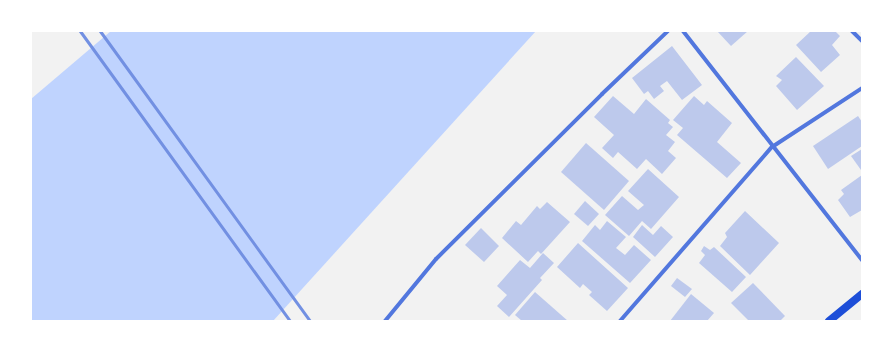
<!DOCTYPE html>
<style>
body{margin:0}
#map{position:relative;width:893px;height:352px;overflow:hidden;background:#f2f2f2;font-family:Lato,sans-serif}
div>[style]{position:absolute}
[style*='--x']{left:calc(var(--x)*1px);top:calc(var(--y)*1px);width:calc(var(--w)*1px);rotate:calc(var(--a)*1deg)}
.water>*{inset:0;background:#bfd3fe}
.building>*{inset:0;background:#bdc9ec}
.minor>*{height:4px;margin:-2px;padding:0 2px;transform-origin:2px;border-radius:2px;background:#5277de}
.secondary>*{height:8px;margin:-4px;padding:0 4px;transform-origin:4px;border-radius:4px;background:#1d4ed8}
.rail>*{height:3px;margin:-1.5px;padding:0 1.5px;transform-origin:1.5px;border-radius:1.5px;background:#7290e2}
span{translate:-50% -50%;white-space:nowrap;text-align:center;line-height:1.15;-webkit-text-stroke:3px #fff;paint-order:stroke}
.frame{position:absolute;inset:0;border:32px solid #fff;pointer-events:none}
</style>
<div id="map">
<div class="water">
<i style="clip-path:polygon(111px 31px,536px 31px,273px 321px,31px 321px,31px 99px)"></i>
</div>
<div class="building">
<i style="clip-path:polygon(717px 31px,748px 31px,731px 46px)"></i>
<i style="clip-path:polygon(811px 31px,835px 31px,840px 36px,832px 45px,840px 55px,821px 72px,796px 45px)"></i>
<i style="clip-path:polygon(672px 46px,702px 85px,682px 100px,667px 81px,660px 86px,664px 91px,654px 99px,648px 91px,644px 94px,632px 78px)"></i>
<i style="clip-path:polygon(796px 57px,824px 86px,797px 110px,776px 86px,782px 80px,776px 76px)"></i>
<i style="clip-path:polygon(613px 96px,634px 114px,646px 99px,670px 120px,668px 123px,673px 127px,666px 135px,675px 142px,668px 151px,676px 158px,662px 174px,646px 159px,637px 169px,618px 152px,613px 158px,602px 148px,614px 135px,594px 117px)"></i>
<i style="clip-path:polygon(694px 96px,704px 105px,707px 101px,732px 123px,717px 142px,741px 163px,727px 178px,677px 135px,683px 128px,673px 120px)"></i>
<i style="clip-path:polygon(858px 116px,862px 122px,862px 146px,828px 169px,813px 146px)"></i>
<i style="clip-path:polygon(586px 143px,629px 181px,604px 210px,561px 172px)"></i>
<i style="clip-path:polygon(862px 149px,862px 169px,861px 170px,851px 156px)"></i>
<i style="clip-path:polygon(648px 169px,679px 197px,651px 229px,642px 221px,629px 236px,605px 215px,622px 196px,638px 210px,644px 205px,628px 191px)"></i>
<i style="clip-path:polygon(862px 175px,862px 210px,850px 217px,838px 200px,844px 194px,841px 190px)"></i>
<i style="clip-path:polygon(585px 201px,599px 214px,588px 226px,574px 214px)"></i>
<i style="clip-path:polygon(547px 202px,570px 222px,541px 254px,538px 251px,528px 262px,502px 238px,516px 221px,521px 225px,537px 206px,540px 209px)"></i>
<i style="clip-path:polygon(745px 211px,779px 243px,750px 275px,720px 246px,727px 237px,725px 233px)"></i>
<i style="clip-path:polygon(607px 221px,626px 237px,616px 248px,625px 255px,634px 245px,651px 260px,630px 283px,582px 241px,595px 225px,600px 230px)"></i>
<i style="clip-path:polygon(642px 225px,653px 235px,661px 226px,673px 237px,655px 257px,633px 237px)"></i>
<i style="clip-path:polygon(481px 228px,499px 246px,484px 262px,465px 245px)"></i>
<i style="clip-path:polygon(578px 243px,628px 288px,607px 311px,589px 295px,592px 292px,583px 284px,580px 288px,557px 267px)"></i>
<i style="clip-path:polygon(704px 246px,710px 250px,714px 247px,746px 277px,732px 292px,699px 263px,705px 255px,701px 251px)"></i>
<i style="clip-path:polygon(543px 253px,554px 263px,540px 278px,542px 280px,509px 317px,497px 306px,507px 295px,497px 286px,520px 260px,530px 268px)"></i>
<i style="clip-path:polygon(677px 278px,692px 289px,685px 297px,671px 286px)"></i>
<i style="clip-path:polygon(753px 283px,785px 316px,780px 321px,749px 321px,731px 303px)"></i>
<i style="clip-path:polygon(535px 292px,568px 321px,522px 321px,515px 315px)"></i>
<i style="clip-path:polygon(691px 294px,714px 313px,707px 321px,670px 321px)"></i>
</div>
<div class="minor">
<i style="--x:683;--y:31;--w:291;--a:52"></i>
<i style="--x:852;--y:31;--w:14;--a:45"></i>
<i style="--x:385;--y:321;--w:80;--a:-50.6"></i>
<i style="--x:436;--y:259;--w:234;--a:-44.8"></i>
<i style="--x:602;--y:94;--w:91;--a:-43.7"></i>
<i style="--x:620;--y:321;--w:231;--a:-48.9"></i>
<i style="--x:772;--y:147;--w:108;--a:-33.2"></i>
</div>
<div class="secondary">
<i style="--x:829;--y:321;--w:43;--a:-39.3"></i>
</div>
<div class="rail">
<i style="--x:80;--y:31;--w:358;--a:54.1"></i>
<i style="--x:100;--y:31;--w:358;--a:54.1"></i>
</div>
<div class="frame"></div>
</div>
